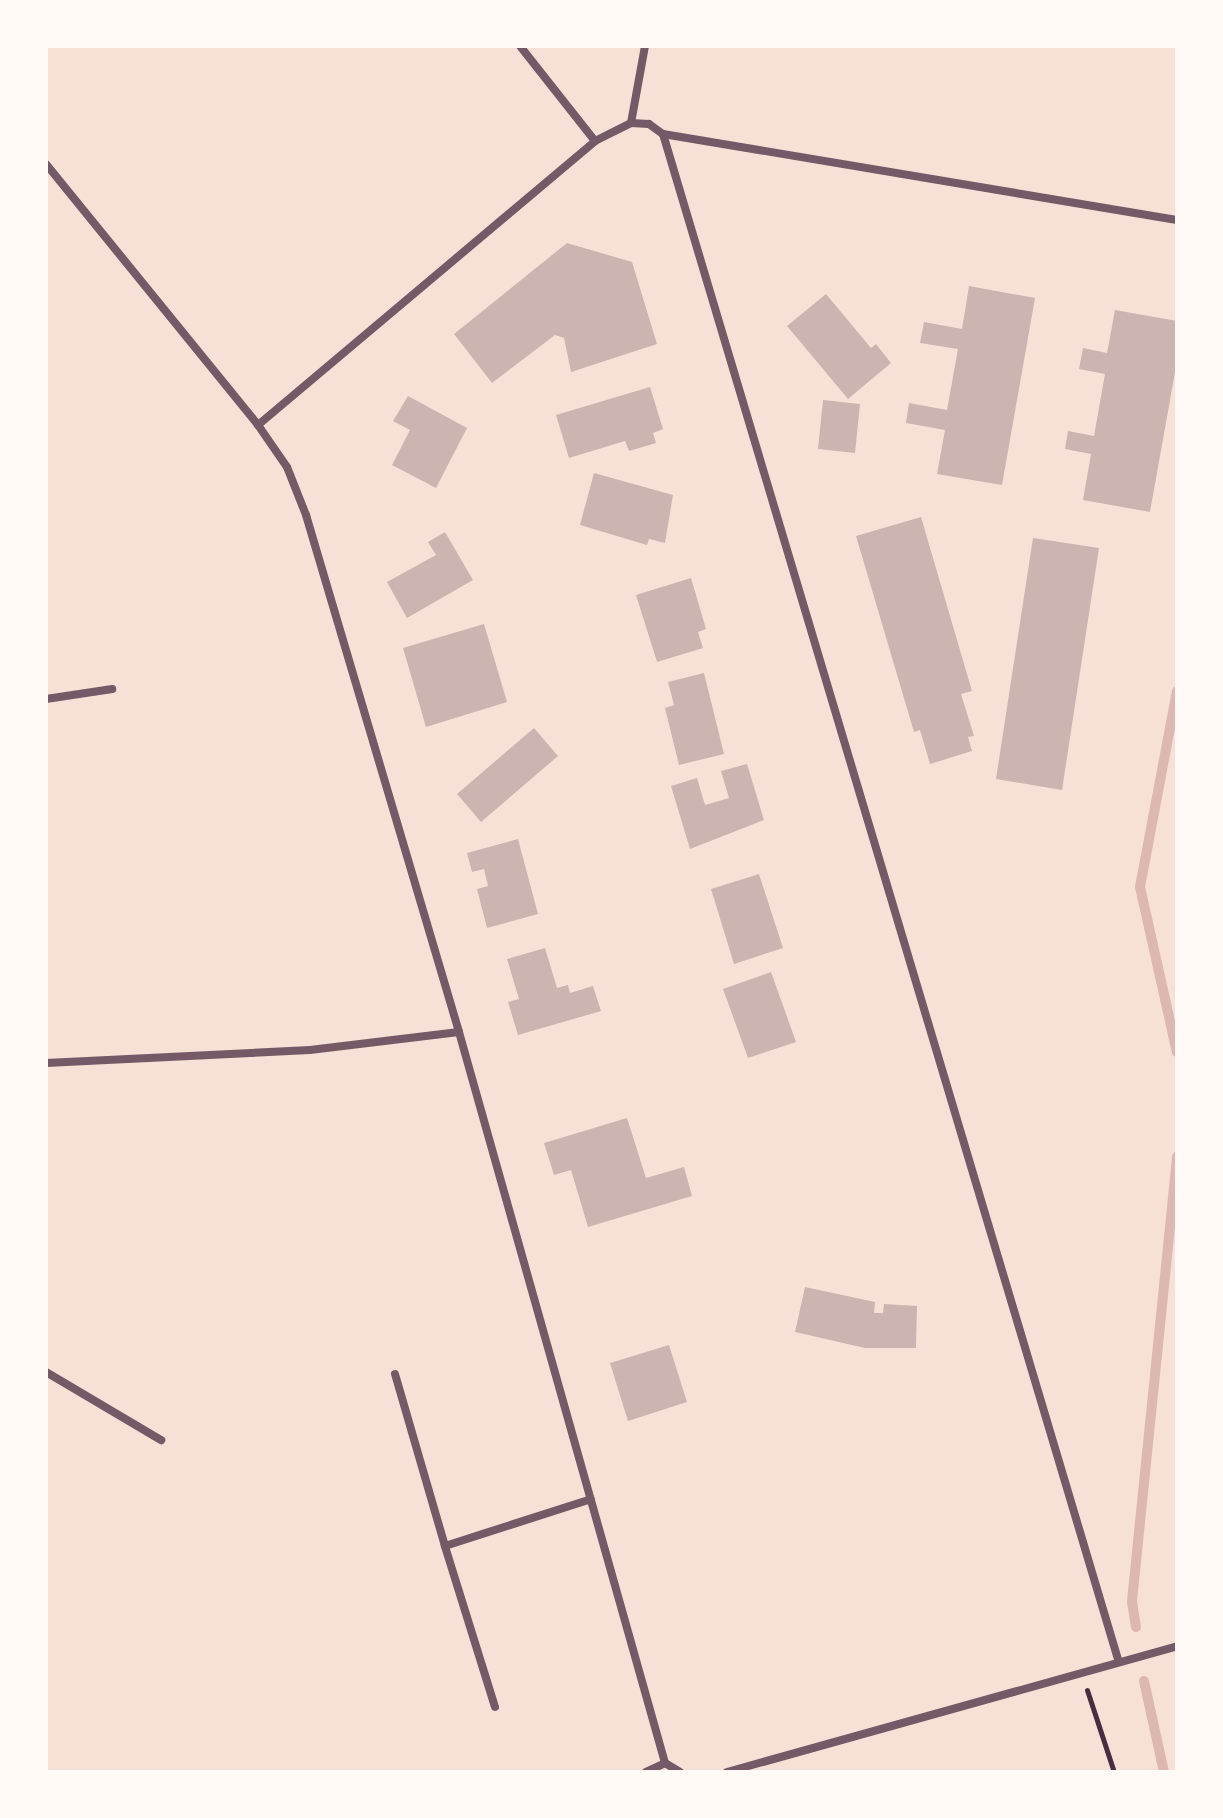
<!DOCTYPE html>
<style>
body{margin:0}
#map{position:relative;width:1223px;height:1818px;overflow:hidden;background:#f7e1d7;font-family:"Noto Sans",sans-serif}
div>[style]{position:absolute}
[style*='--x']{left:calc(var(--x)*1px);top:calc(var(--y)*1px);width:calc(var(--w)*1px);rotate:calc(var(--a)*1deg)}
.stream>*{height:10px;margin:-5px;padding:0 5px;transform-origin:5px;border-radius:5px;background:#dcb8b0}
.building>*{inset:0;background:#ccb4b1}
.path>*{height:5px;margin:-2.5px;padding:0 2.5px;transform-origin:2.5px;border-radius:2.5px;background:#4a2c40}
.minor>*{height:8px;margin:-4px;padding:0 4px;transform-origin:4px;border-radius:4px;background:#755966}
span{translate:-50% -50%;white-space:nowrap;text-align:center;line-height:1.15;-webkit-text-stroke:8px #fffaf5;paint-order:stroke}
.frame{position:absolute;inset:0;border:48px solid #fffaf5;pointer-events:none}
</style>
<div id="map">
<div class="stream">
<i style="--x:1177;--y:691;--w:199;--a:100.7"></i>
<i style="--x:1140;--y:887;--w:169;--a:77.4"></i>
<i style="--x:1136;--y:1627;--w:26;--a:-99"></i>
<i style="--x:1132;--y:1601;--w:447;--a:-84.2"></i>
<i style="--x:1144;--y:1681;--w:93;--a:77.6"></i>
</div>
<div class="building">
<i style="clip-path:polygon(567px 243px,632px 262px,657px 344px,571px 372px,564px 338px,555px 335px,492px 383px,454px 334px)"></i>
<i style="clip-path:polygon(969px 286px,1035px 298px,1002px 485px,937px 474px,945px 430px,906px 423px,909px 403px,947px 410px,958px 349px,920px 343px,924px 322px,962px 329px)"></i>
<i style="clip-path:polygon(826px 294px,871px 348px,876px 344px,891px 363px,848px 399px,787px 326px)"></i>
<i style="clip-path:polygon(1115px 310px,1177px 321px,1177px 361px,1150px 512px,1083px 500px,1091px 454px,1065px 449px,1068px 431px,1094px 436px,1105px 374px,1079px 369px,1083px 348px,1107px 353px)"></i>
<i style="clip-path:polygon(650px 387px,663px 429px,653px 433px,656px 443px,629px 451px,625px 441px,569px 458px,556px 415px)"></i>
<i style="clip-path:polygon(408px 396px,467px 428px,436px 488px,392px 465px,410px 430px,393px 421px)"></i>
<i style="clip-path:polygon(823px 400px,860px 404px,855px 453px,818px 449px)"></i>
<i style="clip-path:polygon(594px 473px,673px 495px,665px 543px,649px 539px,647px 545px,580px 525px)"></i>
<i style="clip-path:polygon(921px 517px,972px 691px,961px 694px,974px 736px,968px 737px,972px 751px,930px 764px,920px 730px,914px 732px,856px 536px)"></i>
<i style="clip-path:polygon(445px 532px,473px 580px,407px 618px,387px 582px,436px 555px,428px 542px)"></i>
<i style="clip-path:polygon(1033px 538px,1099px 548px,1062px 790px,996px 779px)"></i>
<i style="clip-path:polygon(691px 578px,706px 629px,698px 632px,703px 648px,657px 662px,636px 595px)"></i>
<i style="clip-path:polygon(484px 624px,507px 702px,426px 727px,403px 648px)"></i>
<i style="clip-path:polygon(704px 673px,724px 754px,679px 765px,665px 708px,674px 705px,668px 682px)"></i>
<i style="clip-path:polygon(534px 728px,558px 756px,481px 822px,457px 794px)"></i>
<i style="clip-path:polygon(747px 764px,764px 820px,690px 849px,671px 786px,697px 778px,705px 805px,729px 798px,721px 771px)"></i>
<i style="clip-path:polygon(518px 839px,538px 914px,487px 928px,477px 889px,488px 886px,484px 869px,472px 872px,467px 853px)"></i>
<i style="clip-path:polygon(759px 874px,783px 948px,734px 964px,711px 889px)"></i>
<i style="clip-path:polygon(545px 948px,557px 988px,568px 985px,570px 993px,593px 986px,601px 1011px,518px 1035px,508px 1002px,519px 999px,507px 959px)"></i>
<i style="clip-path:polygon(771px 972px,796px 1042px,748px 1058px,723px 989px)"></i>
<i style="clip-path:polygon(627px 1118px,646px 1178px,684px 1167px,692px 1196px,588px 1227px,571px 1170px,554px 1175px,544px 1143px)"></i>
<i style="clip-path:polygon(805px 1287px,875px 1302px,874px 1313px,883px 1313px,884px 1304px,917px 1306px,916px 1348px,865px 1348px,795px 1332px)"></i>
<i style="clip-path:polygon(669px 1345px,687px 1402px,628px 1421px,610px 1363px)"></i>
</div>
<div class="path">
<i style="--x:1087;--y:1690;--w:86;--a:71.8"></i>
</div>
<div class="minor">
<i style="--x:520;--y:46;--w:121;--a:51.7"></i>
<i style="--x:631;--y:123;--w:78;--a:-79.7"></i>
<i style="--x:663;--y:134;--w:1591;--a:73.39"></i>
<i style="--x:46;--y:164;--w:336;--a:50.9"></i>
<i style="--x:258;--y:425;--w:51;--a:55.4"></i>
<i style="--x:287;--y:467;--w:52;--a:68.4"></i>
<i style="--x:306;--y:515;--w:539;--a:73.51"></i>
<i style="--x:459;--y:1032;--w:759;--a:74.26"></i>
<i style="--x:258;--y:425;--w:441;--a:-40.1"></i>
<i style="--x:595;--y:141;--w:40;--a:-26.6"></i>
<i style="--x:631;--y:123;--w:18;--a:3"></i>
<i style="--x:649;--y:124;--w:17;--a:36"></i>
<i style="--x:663;--y:134;--w:521;--a:9.5"></i>
<i style="--x:46;--y:699;--w:67;--a:-8.6"></i>
<i style="--x:46;--y:1063;--w:264;--a:-2.8"></i>
<i style="--x:310;--y:1050;--w:150;--a:-6.9"></i>
<i style="--x:46;--y:1372;--w:134;--a:30.6"></i>
<i style="--x:395;--y:1374;--w:179;--a:73.8"></i>
<i style="--x:495;--y:1707;--w:169;--a:-107.3"></i>
<i style="--x:445;--y:1546;--w:153;--a:-17.8"></i>
<i style="--x:665;--y:1763;--w:17;--a:31"></i>
<i style="--x:646;--y:1772;--w:21;--a:-25"></i>
<i style="--x:727;--y:1772;--w:467;--a:-15.6"></i>
</div>
<div class="frame"></div>
</div>
